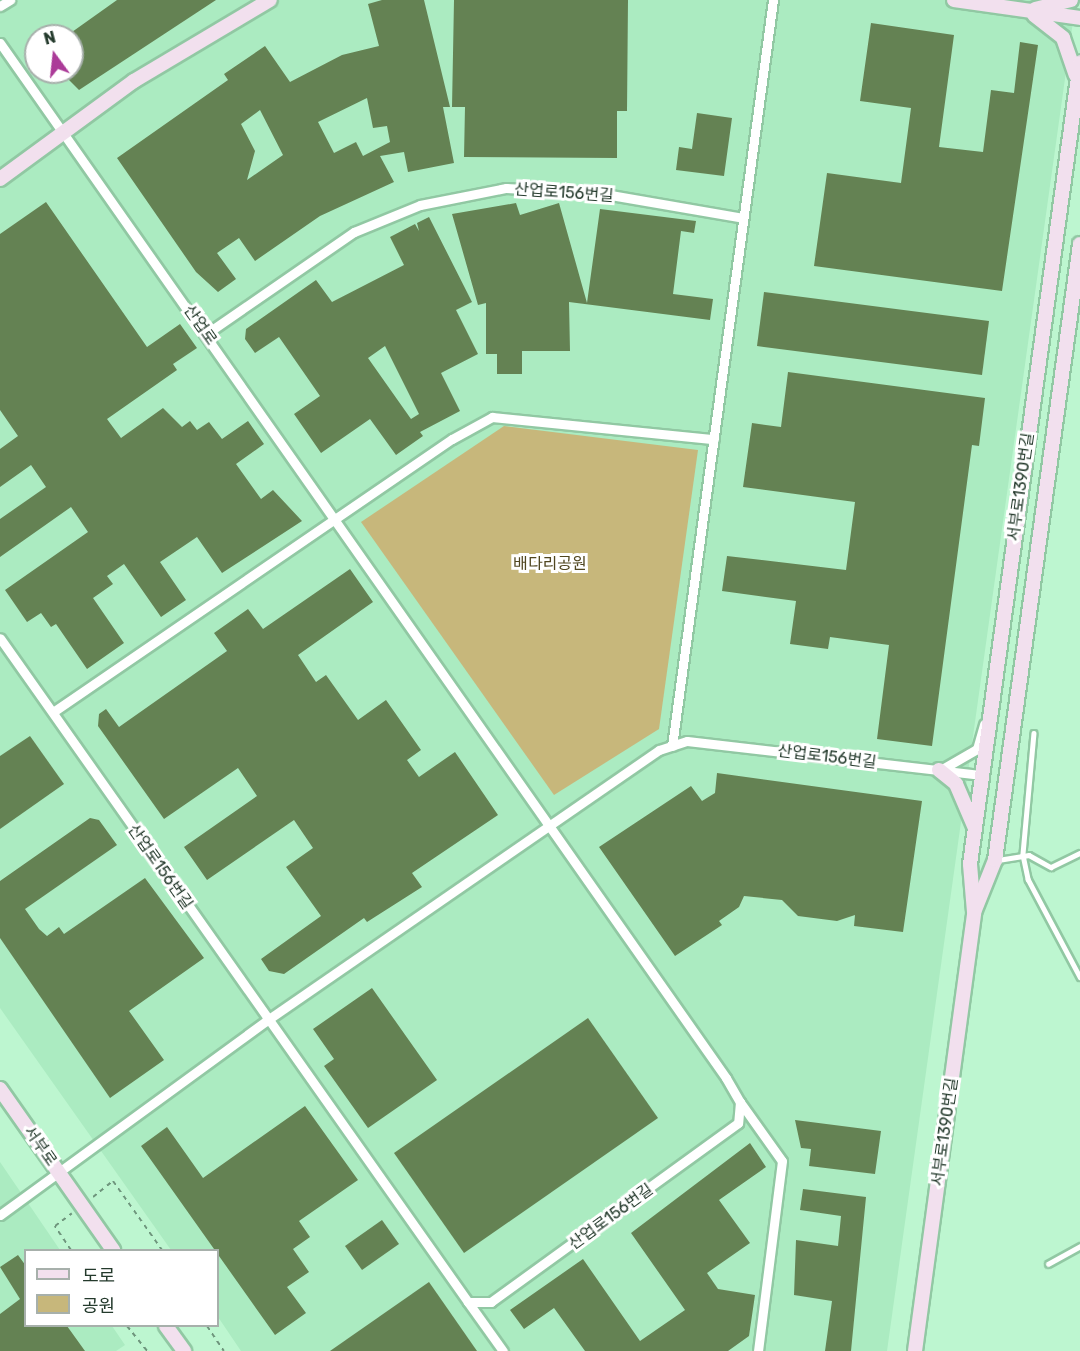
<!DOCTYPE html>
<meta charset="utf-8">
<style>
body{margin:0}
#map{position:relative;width:1080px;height:1351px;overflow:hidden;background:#bdf6d0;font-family:Rubik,"Noto Sans KR",sans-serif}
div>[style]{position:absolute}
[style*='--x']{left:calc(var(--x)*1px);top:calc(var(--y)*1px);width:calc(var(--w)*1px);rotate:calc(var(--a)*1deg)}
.built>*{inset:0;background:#abebc1}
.green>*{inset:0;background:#c7b77b}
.building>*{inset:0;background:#648253}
.path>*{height:2px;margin-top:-1px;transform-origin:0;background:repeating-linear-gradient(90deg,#6e957c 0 4.5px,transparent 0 9px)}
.roads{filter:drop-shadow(2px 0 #91c8a3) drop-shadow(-2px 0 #91c8a3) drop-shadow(0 2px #91c8a3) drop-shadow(0 -2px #91c8a3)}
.lane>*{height:4.5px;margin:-2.25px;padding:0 2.25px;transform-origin:2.25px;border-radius:2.25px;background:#fff}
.street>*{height:9px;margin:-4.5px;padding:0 4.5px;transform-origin:4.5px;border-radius:4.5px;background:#fff}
.secondary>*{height:14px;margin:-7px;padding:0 7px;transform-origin:7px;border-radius:7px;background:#f2e0ee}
span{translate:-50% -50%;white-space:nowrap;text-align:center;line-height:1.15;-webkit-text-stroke:6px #fff;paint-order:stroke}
.street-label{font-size:16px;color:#243a2c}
.park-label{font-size:16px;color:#504620}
.legend{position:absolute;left:24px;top:1249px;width:195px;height:78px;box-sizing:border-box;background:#fff;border:2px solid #a7b0ab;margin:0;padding:8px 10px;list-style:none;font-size:18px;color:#243a2c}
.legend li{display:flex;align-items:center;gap:12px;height:30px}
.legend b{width:30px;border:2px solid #a7b0ab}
.north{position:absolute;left:24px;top:24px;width:60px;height:60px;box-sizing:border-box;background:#fff;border:2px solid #a7b0ab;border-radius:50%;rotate:345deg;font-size:16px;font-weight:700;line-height:24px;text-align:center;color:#243a2c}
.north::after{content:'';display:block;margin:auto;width:21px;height:27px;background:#ab3b98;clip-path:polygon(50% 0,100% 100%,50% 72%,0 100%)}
</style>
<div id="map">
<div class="built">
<i style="clip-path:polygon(evenodd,0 0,1076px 0,887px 1351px,241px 1351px,218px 1317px,218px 1250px,171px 1250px,0 1008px,0 0,36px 36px,72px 36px,72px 72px,36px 72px,36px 36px)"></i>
<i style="clip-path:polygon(0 1162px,60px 1250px,26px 1250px,26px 1326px,112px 1326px,125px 1345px,116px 1351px,0 1351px)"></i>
</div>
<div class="green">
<i style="clip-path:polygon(504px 426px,698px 450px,659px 729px,554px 795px,361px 522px)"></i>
</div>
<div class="building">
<i style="clip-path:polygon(117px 0,216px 0,79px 90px,61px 72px,72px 72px,72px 32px)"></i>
<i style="clip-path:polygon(evenodd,382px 0,424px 0,450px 107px,443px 107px,454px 163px,408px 172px,404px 152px,380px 156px,394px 182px,320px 216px,255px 261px,239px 238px,217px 253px,236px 279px,218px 292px,196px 272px,117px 158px,228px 80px,224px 74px,265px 46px,290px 82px,342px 55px,379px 46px,368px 4px,382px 0,367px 98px,373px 128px,387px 126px,390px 142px,363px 156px,356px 142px,334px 153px,318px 122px,367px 98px,382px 0,260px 110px,283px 155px,247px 180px,255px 151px,241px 124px,260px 110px)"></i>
<i style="clip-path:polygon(454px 0,628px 0,627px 111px,617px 111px,617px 158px,464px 157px,465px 107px,452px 107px)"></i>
<i style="clip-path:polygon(871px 23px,954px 35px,939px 147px,983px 152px,991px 90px,1014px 93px,1020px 42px,1038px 45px,1002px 291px,814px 266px,827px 173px,901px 183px,911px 108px,860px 101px)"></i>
<i style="clip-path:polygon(697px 113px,732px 118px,724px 176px,676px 170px,679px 147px,692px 149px)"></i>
<i style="clip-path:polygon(46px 202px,147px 347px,180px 324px,197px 348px,173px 364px,177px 370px,107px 419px,121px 438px,163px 408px,182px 427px,190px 421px,197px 430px,209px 422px,222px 439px,248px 421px,264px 444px,236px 464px,261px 499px,273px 490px,302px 521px,222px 573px,197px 537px,160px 562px,186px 600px,161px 617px,124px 564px,107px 576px,113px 584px,93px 598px,124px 643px,87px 669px,56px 624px,51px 627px,41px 613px,27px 622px,5px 590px,88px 532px,71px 507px,0 557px,0 519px,46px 487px,31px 465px,0 487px,0 449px,18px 436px,0 410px,0 234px)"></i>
<i style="clip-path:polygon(516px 203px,520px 215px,559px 203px,587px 303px,600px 209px,696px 221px,694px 233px,681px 231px,673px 294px,713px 299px,710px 320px,569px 302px,570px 351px,522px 351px,522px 374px,497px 374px,497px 354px,486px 354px,486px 303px,478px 305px,452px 214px)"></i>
<i style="clip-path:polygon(evenodd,429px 217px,472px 302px,456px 310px,478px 354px,441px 373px,460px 411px,420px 432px,423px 436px,396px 455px,370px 419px,321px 453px,294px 414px,320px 396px,279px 337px,255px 353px,245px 339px,246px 329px,316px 280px,332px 302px,404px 265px,390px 237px,415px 224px,419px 231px,417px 223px,429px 217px,385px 346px,419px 414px,411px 419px,368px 358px,385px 346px)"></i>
<i style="clip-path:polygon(764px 292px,989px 321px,982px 375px,757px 346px)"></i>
<i style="clip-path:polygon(788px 372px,985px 398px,979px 446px,972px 445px,932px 746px,877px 739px,889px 645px,830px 637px,828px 649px,790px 644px,796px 601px,722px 591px,727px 556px,846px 570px,855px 502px,743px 487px,752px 423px,781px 427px)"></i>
<i style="clip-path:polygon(350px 569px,373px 602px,298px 655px,316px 682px,326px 675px,358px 720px,386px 700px,421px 750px,407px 760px,419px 777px,455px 752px,498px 815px,412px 873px,422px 887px,367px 922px,364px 918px,284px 974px,269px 971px,261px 959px,321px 916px,286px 867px,313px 848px,294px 820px,207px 880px,184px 847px,257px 796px,238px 768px,164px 819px,98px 726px,99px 714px,106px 709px,119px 727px,227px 651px,214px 633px,248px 609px,263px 629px)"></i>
<i style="clip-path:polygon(30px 736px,64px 784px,0 829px,0 756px)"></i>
<i style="clip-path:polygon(717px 773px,922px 801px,903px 932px,854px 926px,855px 915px,837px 921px,798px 916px,782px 900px,744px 896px,739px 907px,719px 921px,722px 925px,675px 956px,599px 847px,691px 786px,702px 801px,715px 793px)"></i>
<i style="clip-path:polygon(90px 818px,99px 820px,117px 845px,25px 909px,39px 929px,47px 936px,59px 927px,64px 934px,145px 878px,204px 958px,129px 1011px,164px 1060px,110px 1098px,0 938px,0 881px)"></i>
<i style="clip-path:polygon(372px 988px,437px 1080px,368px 1128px,324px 1066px,334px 1059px,313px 1029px)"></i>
<i style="clip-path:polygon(588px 1018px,658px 1118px,464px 1253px,394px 1153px)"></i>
<i style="clip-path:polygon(305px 1106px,358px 1180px,299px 1221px,310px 1237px,293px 1249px,309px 1272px,287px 1287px,306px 1313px,275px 1335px,141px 1146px,167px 1127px,203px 1178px)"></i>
<i style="clip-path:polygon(795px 1120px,881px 1131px,875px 1174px,809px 1166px,811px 1149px,801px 1148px)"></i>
<i style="clip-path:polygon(750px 1143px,766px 1167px,719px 1200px,750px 1243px,707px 1273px,718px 1289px,755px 1295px,749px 1336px,728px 1351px,585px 1351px,554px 1308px,524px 1329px,510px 1310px,583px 1259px,640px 1341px,685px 1310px,631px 1233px)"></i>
<i style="clip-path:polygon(803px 1189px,866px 1197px,851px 1351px,825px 1351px,832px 1301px,794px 1295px,796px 1240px,838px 1246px,841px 1216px,800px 1210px)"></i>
<i style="clip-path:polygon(382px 1220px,399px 1244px,362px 1270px,345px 1246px)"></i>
<i style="clip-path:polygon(18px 1255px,26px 1266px,26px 1326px,67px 1326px,85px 1351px,0 1351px,0 1314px,20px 1299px,0 1267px)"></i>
<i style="clip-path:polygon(429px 1282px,477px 1351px,330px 1351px)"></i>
</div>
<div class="path">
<i style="--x:93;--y:1197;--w:26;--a:-39"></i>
<i style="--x:113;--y:1181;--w:85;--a:54.6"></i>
<i style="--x:71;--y:1250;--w:29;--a:-124"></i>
<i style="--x:55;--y:1226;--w:21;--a:-37"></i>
<i style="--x:127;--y:1326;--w:32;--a:51"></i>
<i style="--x:207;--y:1326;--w:30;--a:56"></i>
</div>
<div class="roads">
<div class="lane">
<i style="--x:1034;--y:733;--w:122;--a:95.2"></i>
<i style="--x:1023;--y:855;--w:25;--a:78"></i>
<i style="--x:1028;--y:879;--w:111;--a:62"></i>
<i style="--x:998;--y:860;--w:31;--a:-9"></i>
<i style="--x:1029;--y:855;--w:25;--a:29"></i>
<i style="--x:1051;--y:867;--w:32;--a:-26"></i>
<i style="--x:1048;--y:1264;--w:37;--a:-29"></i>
</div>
<div class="street">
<i style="--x:0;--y:6;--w:12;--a:-31"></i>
<i style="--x:0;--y:43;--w:1264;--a:54.95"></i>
<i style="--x:726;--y:1078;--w:28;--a:60"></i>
<i style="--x:740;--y:1102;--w:21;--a:95"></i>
<i style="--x:738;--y:1123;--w:305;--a:144.1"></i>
<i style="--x:491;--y:1302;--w:23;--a:180"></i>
<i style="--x:468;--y:1302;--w:812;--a:-125.18"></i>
<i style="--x:206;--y:334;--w:180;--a:-34.6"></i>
<i style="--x:354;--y:232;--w:71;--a:-22.2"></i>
<i style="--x:420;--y:205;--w:88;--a:-11.2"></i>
<i style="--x:506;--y:188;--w:93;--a:3.1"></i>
<i style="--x:599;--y:193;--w:146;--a:9.8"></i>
<i style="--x:53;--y:712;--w:483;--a:-34.4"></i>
<i style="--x:452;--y:439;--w:46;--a:-28.8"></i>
<i style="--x:492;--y:417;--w:223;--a:5.7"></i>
<i style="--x:672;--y:746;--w:753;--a:-82.29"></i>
<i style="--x:944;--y:768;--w:38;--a:-30"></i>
<i style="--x:977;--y:749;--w:26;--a:-74"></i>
<i style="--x:740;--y:1102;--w:72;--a:54.6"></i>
<i style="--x:782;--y:1161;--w:192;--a:97.2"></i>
<i style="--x:0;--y:1215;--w:329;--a:-36.1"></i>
<i style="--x:266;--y:1021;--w:477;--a:-34.6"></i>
<i style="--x:659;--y:750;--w:29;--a:-18"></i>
<i style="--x:687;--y:741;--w:297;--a:6.6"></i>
<i style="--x:468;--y:1302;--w:60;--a:54.5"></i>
</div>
<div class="secondary">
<i style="--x:954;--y:0;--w:127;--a:8.1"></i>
<i style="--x:1035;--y:9;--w:37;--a:-14"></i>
<i style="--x:1034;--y:15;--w:37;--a:38"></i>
<i style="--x:1063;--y:38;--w:39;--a:71"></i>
<i style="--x:0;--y:179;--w:166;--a:-36.2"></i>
<i style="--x:134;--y:81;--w:158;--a:-30.8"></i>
<i style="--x:939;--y:770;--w:22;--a:39"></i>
<i style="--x:956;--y:784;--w:46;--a:66.8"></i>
<i style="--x:975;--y:910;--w:54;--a:-68.2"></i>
<i style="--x:995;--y:860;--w:622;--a:-82.14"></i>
<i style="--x:0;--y:1089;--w:197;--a:54.9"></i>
<i style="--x:166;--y:1326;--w:31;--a:54"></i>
<i style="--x:915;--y:1351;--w:443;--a:-82.3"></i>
<i style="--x:974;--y:912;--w:48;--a:-94.8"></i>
<i style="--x:970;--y:864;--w:809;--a:-82.18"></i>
</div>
</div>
<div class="street-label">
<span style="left:564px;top:193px;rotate:4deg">산업로156번길</span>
<span style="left:200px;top:325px;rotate:55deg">산업로</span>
<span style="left:1021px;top:487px;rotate:-82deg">서부로1390번길</span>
<span style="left:827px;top:757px;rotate:7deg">산업로156번길</span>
<span style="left:160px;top:867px;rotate:55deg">산업로156번길</span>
<span style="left:945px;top:1132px;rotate:-82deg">서부로1390번길</span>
<span style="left:40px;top:1146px;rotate:55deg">서부로</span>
<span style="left:611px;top:1217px;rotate:-36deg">산업로156번길</span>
</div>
<div class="park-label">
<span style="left:550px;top:564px">배다리공원</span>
</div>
<ul class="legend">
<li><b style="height:8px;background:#f2e0ee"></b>도로</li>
<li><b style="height:16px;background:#c7b77b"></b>공원</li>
</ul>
<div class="north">N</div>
</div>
